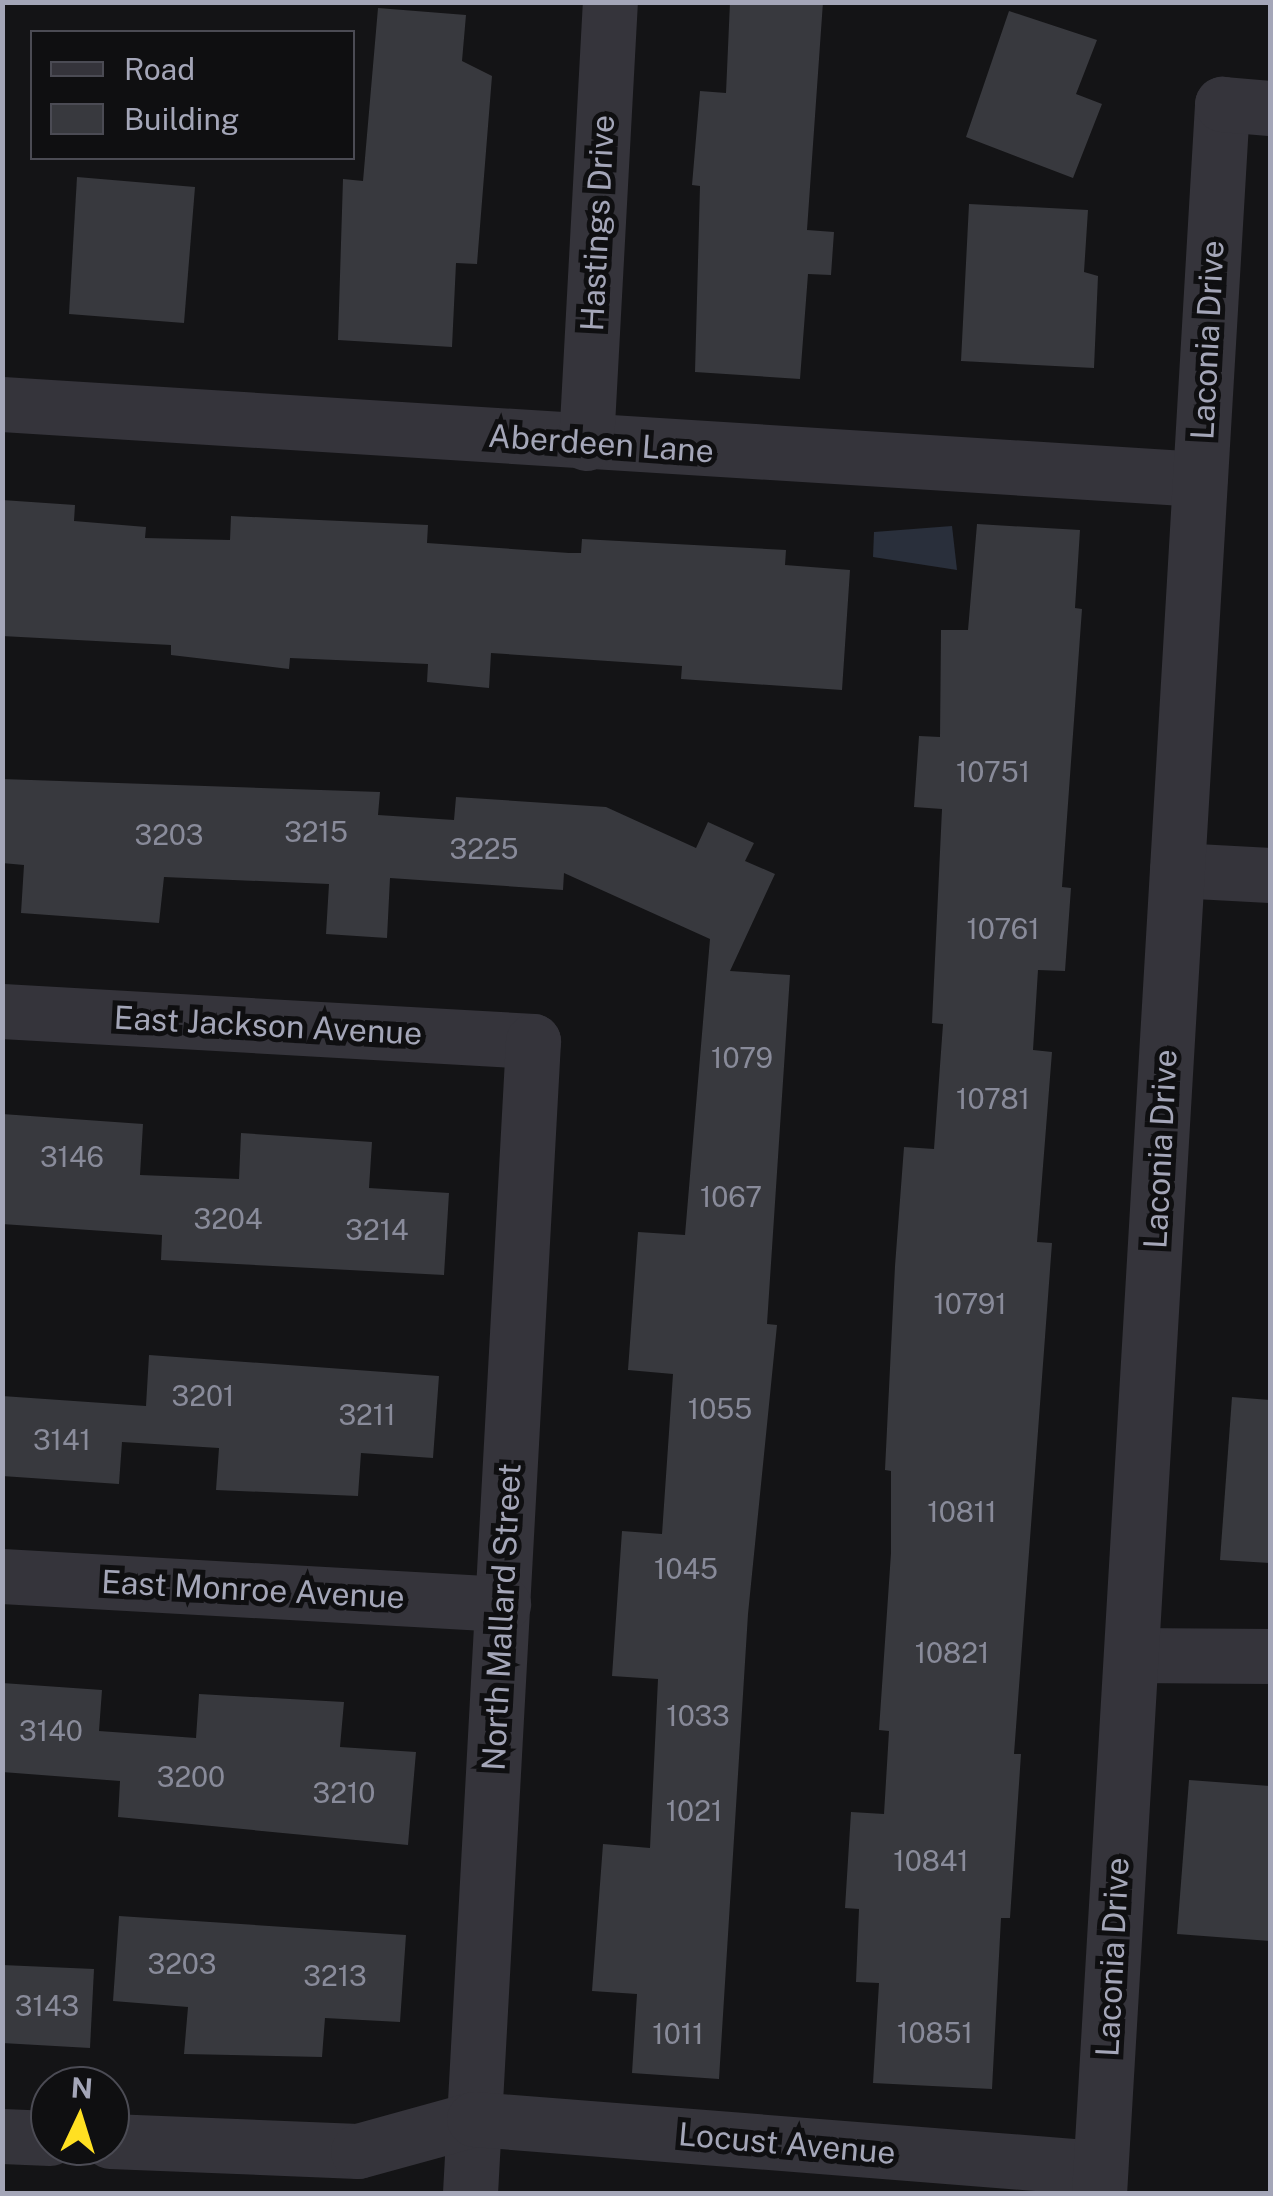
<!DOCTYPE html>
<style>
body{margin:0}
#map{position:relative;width:1273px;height:2196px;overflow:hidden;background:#141416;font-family:"Public Sans",sans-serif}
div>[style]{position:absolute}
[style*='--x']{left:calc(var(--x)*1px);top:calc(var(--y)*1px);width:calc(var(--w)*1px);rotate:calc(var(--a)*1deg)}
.water>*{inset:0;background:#292f3b}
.building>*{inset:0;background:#38393e}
.minor>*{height:55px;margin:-27.5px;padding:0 27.5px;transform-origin:27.5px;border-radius:27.5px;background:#35343b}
span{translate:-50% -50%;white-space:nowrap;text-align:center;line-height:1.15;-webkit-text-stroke:10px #0f0f11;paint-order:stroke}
.number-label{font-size:28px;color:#898b9a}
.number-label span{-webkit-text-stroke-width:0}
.street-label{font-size:32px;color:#a4a6b8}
.frame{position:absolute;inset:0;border:5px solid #a4a6b8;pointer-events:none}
.legend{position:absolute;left:30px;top:30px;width:325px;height:130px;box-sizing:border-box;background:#0f0f11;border:2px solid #4b4b54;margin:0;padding:12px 18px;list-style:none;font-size:30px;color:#a4a6b8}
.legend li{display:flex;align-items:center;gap:20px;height:50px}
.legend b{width:50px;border:2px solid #4b4b54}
.north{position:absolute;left:30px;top:2066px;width:100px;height:100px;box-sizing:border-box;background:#0f0f11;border:2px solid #4b4b54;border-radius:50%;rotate:4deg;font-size:28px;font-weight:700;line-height:40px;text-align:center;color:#a4a6b8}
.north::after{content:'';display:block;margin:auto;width:35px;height:45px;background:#ffe022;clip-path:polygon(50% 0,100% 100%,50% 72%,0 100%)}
</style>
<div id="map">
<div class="water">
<i style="clip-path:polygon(952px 526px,957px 570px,873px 557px,874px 532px)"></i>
</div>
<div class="building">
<i style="clip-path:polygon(730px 2px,823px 2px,807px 230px,834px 232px,831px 275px,808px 274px,800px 379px,695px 372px,700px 186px,692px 185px,700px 91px,726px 93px)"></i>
<i style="clip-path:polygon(378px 8px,466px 15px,462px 61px,492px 76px,477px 264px,456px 263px,452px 347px,338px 340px,343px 179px,363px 181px)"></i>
<i style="clip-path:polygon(1009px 11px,1097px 40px,1076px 94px,1102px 104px,1073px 178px,966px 137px)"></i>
<i style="clip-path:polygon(77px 177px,195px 187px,184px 323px,69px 314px)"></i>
<i style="clip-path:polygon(969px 204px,1088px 210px,1084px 272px,1098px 276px,1094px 368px,961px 361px)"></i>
<i style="clip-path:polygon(2px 500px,75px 505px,74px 521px,146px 527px,145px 538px,230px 540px,231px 516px,428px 525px,427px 543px,569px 553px,581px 553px,582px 539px,786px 550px,785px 565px,850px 570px,842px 690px,681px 679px,682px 666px,491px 653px,489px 688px,427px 682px,428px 664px,290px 658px,289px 669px,171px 655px,171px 645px,2px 636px)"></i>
<i style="clip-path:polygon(977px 524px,1080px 530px,1075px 608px,1082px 609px,1062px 887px,1071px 888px,1065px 971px,1038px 970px,1033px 1050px,1052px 1052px,1037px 1242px,1052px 1243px,1014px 1754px,1021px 1754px,1010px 1918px,1001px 1918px,992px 2089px,873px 2083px,879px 1983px,856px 1982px,859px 1909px,845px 1908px,851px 1812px,884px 1814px,889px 1731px,879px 1730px,891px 1553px,891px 1471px,885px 1470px,895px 1266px,904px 1147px,934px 1149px,943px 1024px,932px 1023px,942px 809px,914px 807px,919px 736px,940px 737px,941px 630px,968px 630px)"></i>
<i style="clip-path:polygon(2px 779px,380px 792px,378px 815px,454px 820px,456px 797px,606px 807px,696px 848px,708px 822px,754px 843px,745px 861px,775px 874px,730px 971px,790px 975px,767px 1324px,777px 1325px,748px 1614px,719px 2079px,632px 2073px,637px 1994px,592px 1991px,603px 1844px,650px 1848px,658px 1679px,612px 1676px,622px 1531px,662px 1534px,673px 1374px,628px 1370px,638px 1232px,685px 1235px,710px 939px,564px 873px,563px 890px,390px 878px,387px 938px,326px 934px,329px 884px,164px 877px,159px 923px,21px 913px,24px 865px,2px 863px)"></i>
<i style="clip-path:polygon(2px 1114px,143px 1124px,140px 1175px,239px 1179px,241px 1133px,372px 1142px,369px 1188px,449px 1193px,444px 1275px,161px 1260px,162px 1235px,2px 1224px)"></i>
<i style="clip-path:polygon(149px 1355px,439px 1376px,433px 1458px,361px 1453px,358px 1496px,216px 1490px,219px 1448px,122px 1442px,119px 1484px,2px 1476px,2px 1396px,146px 1406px)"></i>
<i style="clip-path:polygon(1232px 1397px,1270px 1400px,1270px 1563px,1220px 1560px)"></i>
<i style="clip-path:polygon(2px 1683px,102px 1690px,99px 1731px,196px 1738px,199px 1694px,344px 1702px,340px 1747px,416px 1752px,408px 1845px,118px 1817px,120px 1781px,2px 1772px)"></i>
<i style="clip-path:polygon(1189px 1780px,1270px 1786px,1270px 1941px,1177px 1934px)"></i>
<i style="clip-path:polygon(119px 1916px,406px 1935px,400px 2022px,325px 2018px,322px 2057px,184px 2054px,188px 2007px,113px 2001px)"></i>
<i style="clip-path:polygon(2px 1965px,94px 1969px,90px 2048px,2px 2043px)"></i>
</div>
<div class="minor">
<i style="--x:2;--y:404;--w:1200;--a:3.58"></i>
<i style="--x:586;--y:443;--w:442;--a:-86.9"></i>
<i style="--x:1177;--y:870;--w:93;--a:3.1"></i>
<i style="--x:2;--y:1011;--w:532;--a:3.23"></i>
<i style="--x:533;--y:1041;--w:1155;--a:93.13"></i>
<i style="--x:2;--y:1576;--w:502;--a:3.2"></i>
<i style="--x:1131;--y:1655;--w:139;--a:0.4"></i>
<i style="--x:2;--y:2136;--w:48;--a:2.4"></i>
<i style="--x:110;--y:2141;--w:248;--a:2.3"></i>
<i style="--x:358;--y:2151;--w:120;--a:-15.4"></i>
<i style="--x:474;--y:2119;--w:628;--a:4.48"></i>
<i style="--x:1099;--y:2194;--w:2094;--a:-86.63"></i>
<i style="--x:1222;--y:104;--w:48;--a:4.8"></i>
</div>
<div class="number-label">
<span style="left:993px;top:772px">10751</span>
<span style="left:316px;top:832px">3215</span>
<span style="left:169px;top:835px">3203</span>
<span style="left:484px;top:849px">3225</span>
<span style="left:1003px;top:929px">10761</span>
<span style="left:742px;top:1058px">1079</span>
<span style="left:993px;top:1099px">10781</span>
<span style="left:72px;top:1157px">3146</span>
<span style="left:731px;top:1197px">1067</span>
<span style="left:228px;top:1219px">3204</span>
<span style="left:377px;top:1230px">3214</span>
<span style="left:970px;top:1304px">10791</span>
<span style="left:203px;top:1396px">3201</span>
<span style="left:720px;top:1409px">1055</span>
<span style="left:367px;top:1415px">3211</span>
<span style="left:62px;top:1440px">3141</span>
<span style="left:962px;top:1512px">10811</span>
<span style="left:686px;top:1569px">1045</span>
<span style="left:952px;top:1653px">10821</span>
<span style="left:698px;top:1716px">1033</span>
<span style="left:51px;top:1731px">3140</span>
<span style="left:191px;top:1777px">3200</span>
<span style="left:344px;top:1793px">3210</span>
<span style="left:694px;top:1811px">1021</span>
<span style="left:931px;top:1861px">10841</span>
<span style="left:182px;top:1964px">3203</span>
<span style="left:335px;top:1976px">3213</span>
<span style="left:47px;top:2006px">3143</span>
<span style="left:935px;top:2033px">10851</span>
<span style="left:678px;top:2034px">1011</span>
</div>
<div class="street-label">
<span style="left:598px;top:223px;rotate:-87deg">Hastings Drive</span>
<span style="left:1208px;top:340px;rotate:-87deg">Laconia Drive</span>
<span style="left:601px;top:444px;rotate:4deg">Aberdeen Lane</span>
<span style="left:268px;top:1026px;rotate:3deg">East Jackson Avenue</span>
<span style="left:1161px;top:1149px;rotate:-87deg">Laconia Drive</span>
<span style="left:253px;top:1590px;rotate:3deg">East Monroe Avenue</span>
<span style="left:502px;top:1617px;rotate:-87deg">North Mallard Street</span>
<span style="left:1113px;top:1957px;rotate:-87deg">Laconia Drive</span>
<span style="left:787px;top:2144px;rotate:5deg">Locust Avenue</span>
</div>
<div class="frame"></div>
<ul class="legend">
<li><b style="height:12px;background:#35343b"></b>Road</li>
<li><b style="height:28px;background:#38393e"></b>Building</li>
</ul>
<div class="north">N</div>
</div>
